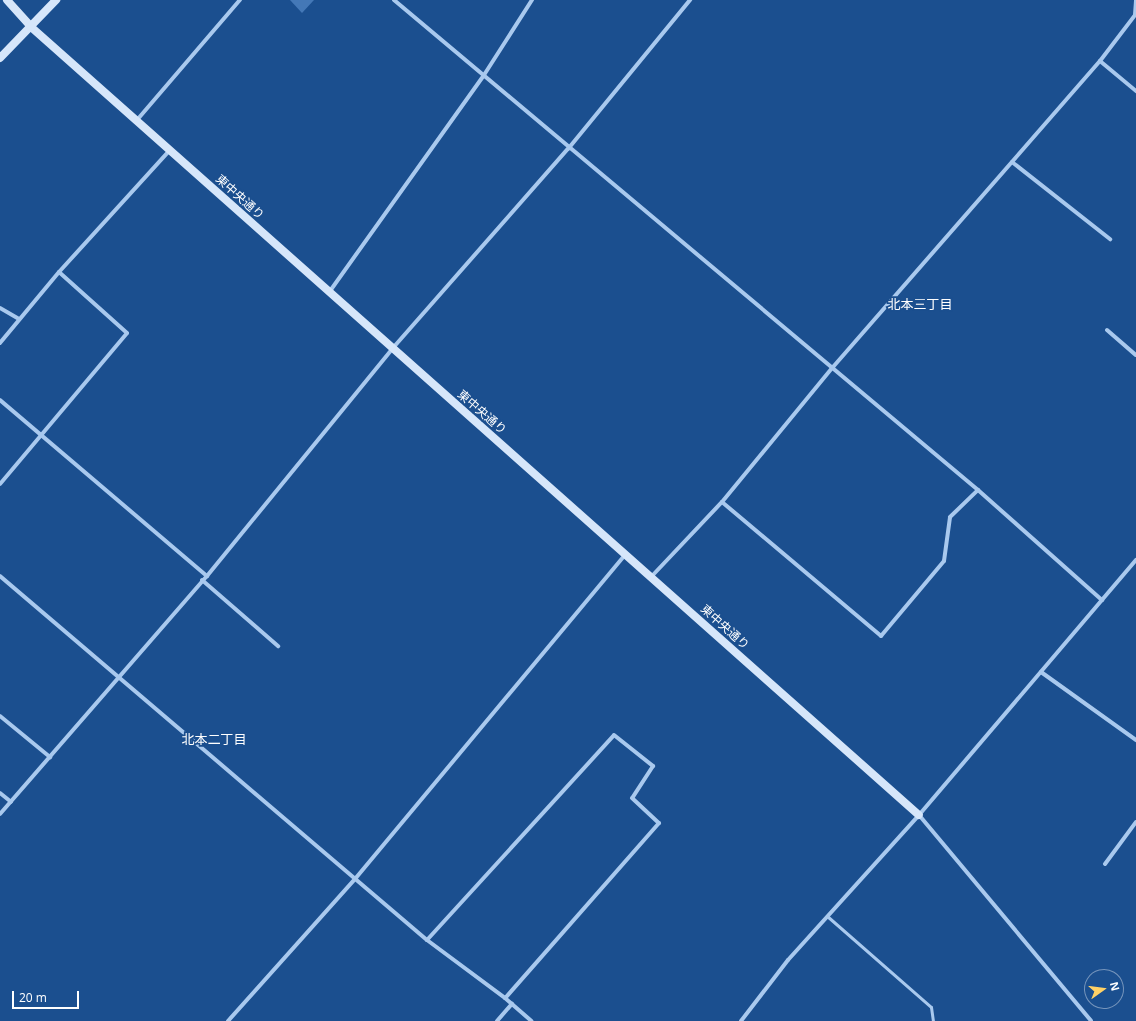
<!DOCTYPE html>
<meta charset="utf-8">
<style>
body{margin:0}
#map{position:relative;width:1136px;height:1021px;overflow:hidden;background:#1b4f8f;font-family:"Open Sans","Noto Sans JP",sans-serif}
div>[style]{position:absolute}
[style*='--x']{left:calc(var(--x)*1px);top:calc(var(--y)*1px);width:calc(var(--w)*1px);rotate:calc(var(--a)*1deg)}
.building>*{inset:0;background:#4478b7}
.lane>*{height:3px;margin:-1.5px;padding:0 1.5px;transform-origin:1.5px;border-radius:1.5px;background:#a9c9ee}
.street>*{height:4px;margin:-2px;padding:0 2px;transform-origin:2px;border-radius:2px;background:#a9c9ee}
.secondary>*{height:8px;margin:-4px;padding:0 4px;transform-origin:4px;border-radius:4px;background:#d6e6fa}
span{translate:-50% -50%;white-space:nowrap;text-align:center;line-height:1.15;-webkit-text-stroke:3.5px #1b4f8f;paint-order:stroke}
.street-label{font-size:12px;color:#fff}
.neighbourhood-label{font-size:13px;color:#fff}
.north{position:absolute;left:1084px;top:969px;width:40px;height:40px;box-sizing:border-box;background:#1b4f8f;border:1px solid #7695bc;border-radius:50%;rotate:76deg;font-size:11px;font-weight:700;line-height:16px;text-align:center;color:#fff}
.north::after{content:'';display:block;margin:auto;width:14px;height:18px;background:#ffd166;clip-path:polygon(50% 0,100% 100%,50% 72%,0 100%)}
.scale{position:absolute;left:12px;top:991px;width:67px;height:18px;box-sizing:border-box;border:2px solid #fff;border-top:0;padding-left:5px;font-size:12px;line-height:14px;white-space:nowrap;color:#fff;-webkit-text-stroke:3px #1b4f8f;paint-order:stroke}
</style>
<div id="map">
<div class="building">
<i style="clip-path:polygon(290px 0,314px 0,302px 13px)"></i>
</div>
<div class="lane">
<i style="--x:827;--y:916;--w:138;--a:41.2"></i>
<i style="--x:931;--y:1007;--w:14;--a:82"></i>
</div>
<div class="street">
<i style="--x:394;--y:0;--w:762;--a:40"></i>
<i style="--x:978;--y:490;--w:166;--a:41.6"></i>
<i style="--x:1100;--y:61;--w:47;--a:39.8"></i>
<i style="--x:137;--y:120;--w:158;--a:-49.4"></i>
<i style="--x:1012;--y:162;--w:125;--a:38.2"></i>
<i style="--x:330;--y:291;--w:265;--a:-54.5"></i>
<i style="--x:484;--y:75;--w:89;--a:-57.4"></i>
<i style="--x:0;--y:308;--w:22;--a:30"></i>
<i style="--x:1107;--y:330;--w:38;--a:41"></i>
<i style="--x:0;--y:343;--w:92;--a:-50.3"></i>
<i style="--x:59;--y:272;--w:165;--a:-47.7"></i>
<i style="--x:0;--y:400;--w:272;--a:40.4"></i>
<i style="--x:0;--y:484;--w:197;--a:-49.9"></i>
<i style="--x:127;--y:333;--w:91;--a:-138.1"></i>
<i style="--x:722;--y:502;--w:208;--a:40.1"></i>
<i style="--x:881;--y:636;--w:98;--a:-50"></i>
<i style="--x:944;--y:561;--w:44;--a:-82.2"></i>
<i style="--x:950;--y:517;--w:39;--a:-44"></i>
<i style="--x:0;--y:576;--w:561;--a:40.45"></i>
<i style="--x:427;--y:940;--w:97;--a:36.6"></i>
<i style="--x:505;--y:998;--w:35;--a:41"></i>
<i style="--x:651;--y:577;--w:103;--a:-46.6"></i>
<i style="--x:722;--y:502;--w:175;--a:-50.6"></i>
<i style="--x:833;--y:367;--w:406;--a:-48.9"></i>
<i style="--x:1100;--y:61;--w:58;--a:-52.7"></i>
<i style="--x:1135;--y:15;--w:15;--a:-86"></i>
<i style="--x:202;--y:580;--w:101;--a:41"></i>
<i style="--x:1041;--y:672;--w:117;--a:35.6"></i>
<i style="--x:0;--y:716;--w:65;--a:39.4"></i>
<i style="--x:0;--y:793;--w:14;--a:39"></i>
<i style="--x:0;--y:814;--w:315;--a:-49"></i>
<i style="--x:207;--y:576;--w:293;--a:-50.8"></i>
<i style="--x:392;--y:349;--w:266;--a:-48.7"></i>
<i style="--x:568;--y:149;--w:193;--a:-50.7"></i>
<i style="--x:919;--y:815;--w:268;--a:50.1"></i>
<i style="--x:1105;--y:864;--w:52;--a:-53.6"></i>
<i style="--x:427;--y:940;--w:277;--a:-47.6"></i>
<i style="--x:614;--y:735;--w:50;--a:38.5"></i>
<i style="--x:653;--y:766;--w:38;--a:123"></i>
<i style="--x:632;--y:798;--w:37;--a:43"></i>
<i style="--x:659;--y:823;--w:233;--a:131.3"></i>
<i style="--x:228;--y:1021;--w:191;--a:-48.2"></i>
<i style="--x:355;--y:879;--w:422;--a:-50.2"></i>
<i style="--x:497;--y:1021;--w:23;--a:-49"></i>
<i style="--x:741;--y:1021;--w:77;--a:-52.4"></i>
<i style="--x:788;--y:960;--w:195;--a:-47.9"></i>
<i style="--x:919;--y:815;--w:335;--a:-49.6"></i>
</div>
<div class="secondary">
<i style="--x:7;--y:0;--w:36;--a:48"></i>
<i style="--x:31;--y:27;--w:1187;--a:41.59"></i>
<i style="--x:0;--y:58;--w:81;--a:-46"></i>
</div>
<div class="street-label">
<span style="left:240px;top:197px;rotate:42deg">東中央通り</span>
<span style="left:482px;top:412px;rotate:41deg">東中央通り</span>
<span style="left:725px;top:627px;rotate:42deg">東中央通り</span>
</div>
<div class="neighbourhood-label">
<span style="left:920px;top:304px">北本三丁目</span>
<span style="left:214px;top:739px">北本二丁目</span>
</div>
<div class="north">N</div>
<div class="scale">20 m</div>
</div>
